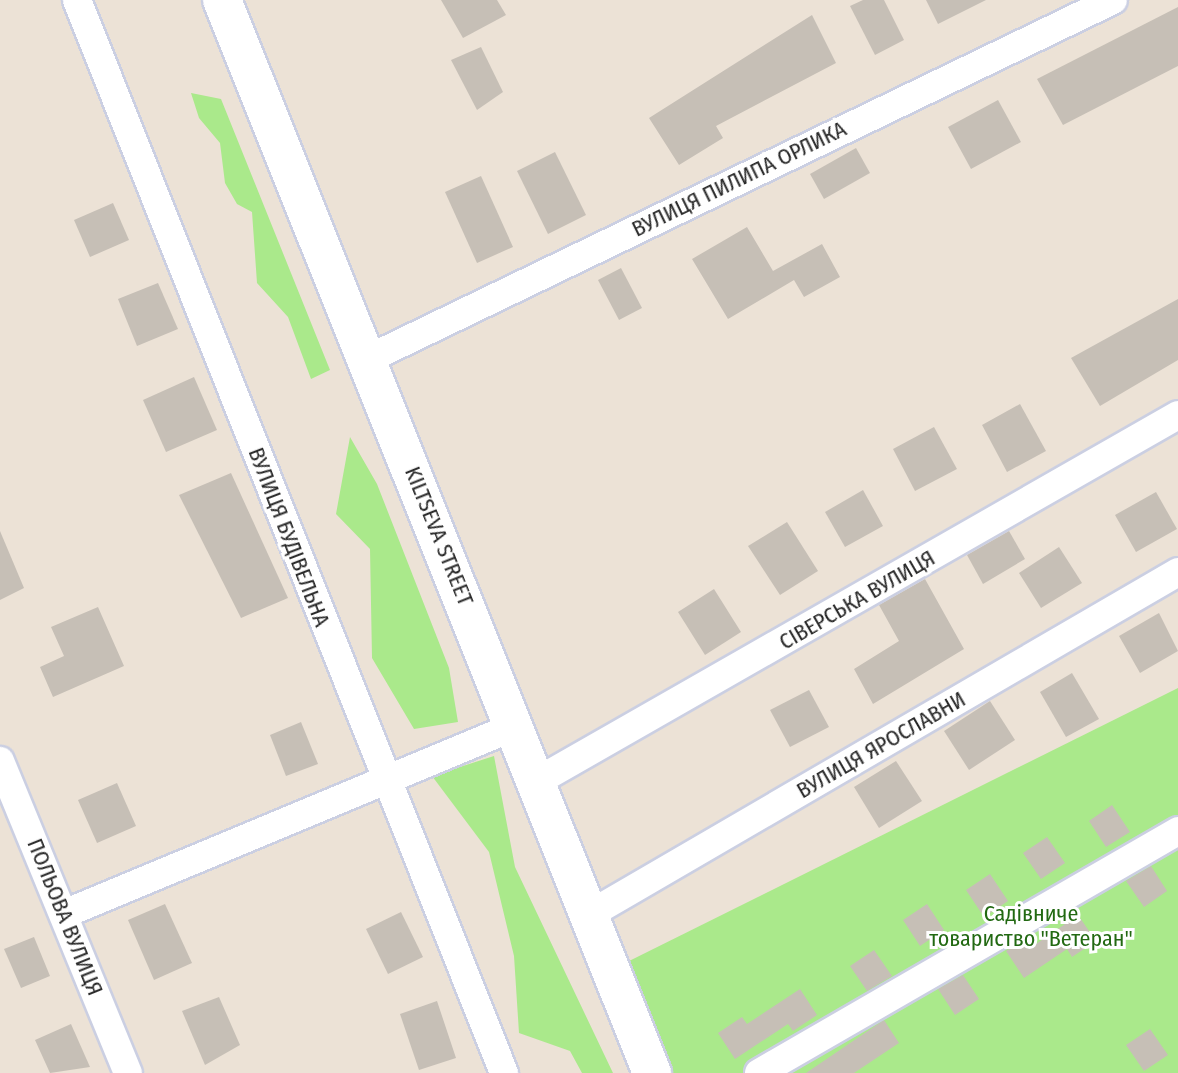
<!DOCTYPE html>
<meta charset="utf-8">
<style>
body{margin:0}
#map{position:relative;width:1178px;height:1073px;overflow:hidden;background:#ece2d6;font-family:"Fira Sans Condensed",sans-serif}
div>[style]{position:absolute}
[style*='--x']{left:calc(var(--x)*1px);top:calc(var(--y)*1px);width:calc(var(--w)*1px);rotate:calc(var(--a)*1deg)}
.green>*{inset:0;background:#aae98b}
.building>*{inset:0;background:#c6bfb6}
.roads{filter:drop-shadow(2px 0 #cbcfe2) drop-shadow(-2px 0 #cbcfe2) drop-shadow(0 2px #cbcfe2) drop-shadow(0 -2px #cbcfe2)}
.street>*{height:28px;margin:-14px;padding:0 14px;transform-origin:14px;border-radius:14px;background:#fff}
.secondary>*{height:38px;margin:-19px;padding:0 19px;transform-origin:19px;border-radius:19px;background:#fff}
span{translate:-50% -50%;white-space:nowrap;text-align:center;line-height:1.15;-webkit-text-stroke:6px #fff;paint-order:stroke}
.street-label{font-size:22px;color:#272727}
.park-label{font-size:22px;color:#226912}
</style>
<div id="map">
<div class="green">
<i style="clip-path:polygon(191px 93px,221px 99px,330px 370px,311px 379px,288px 317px,257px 283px,252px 212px,237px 204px,225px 183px,220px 143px,199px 118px)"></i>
<i style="clip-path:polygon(350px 437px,377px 484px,449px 668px,458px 722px,414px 729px,372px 658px,370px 549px,336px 514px)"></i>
<i style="clip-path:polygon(1178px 688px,1178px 1073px,662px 1073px,611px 970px)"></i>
<i style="clip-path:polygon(494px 756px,515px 867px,613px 1073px,582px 1073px,570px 1051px,519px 1033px,514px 956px,489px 852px,432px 776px)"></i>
</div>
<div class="building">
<i style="clip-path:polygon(441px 0,497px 0,506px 15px,463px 38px)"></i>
<i style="clip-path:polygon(863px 0,884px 0,904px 40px,875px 55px,850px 6px)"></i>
<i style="clip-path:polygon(926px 0,986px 0,938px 24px)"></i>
<i style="clip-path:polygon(1178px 7px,1178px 66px,1063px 125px,1037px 79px)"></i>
<i style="clip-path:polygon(812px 15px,836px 63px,716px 126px,723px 138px,679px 165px,649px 118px)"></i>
<i style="clip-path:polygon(481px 47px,503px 92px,477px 110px,451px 60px)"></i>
<i style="clip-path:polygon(998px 100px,1021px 142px,971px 169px,948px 127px)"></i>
<i style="clip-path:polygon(856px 148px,870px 173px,824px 199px,810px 174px)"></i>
<i style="clip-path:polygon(555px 152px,586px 215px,548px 234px,517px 171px)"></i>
<i style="clip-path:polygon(481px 176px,513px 247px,477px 263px,445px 192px)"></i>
<i style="clip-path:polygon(113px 203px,129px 240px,90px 257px,74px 220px)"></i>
<i style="clip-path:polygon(747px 227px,773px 271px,822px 244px,840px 277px,804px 297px,794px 280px,728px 319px,692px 259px)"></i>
<i style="clip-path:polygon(621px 268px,642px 308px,619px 320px,598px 280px)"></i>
<i style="clip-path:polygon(158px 283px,178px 329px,137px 346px,118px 299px)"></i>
<i style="clip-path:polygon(1178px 299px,1178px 360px,1100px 406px,1071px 358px)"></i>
<i style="clip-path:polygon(194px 377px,217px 430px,166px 452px,143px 400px)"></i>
<i style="clip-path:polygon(1020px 404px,1046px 451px,1007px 472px,982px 425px)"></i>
<i style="clip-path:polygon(934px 427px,957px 469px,915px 491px,893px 449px)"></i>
<i style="clip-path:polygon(231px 473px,288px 598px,241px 618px,179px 495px)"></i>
<i style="clip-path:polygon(863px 490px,883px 526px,845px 547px,825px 512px)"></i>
<i style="clip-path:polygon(1156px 492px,1177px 529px,1136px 552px,1115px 515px)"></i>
<i style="clip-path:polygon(787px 522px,818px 571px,780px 595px,748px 546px)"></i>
<i style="clip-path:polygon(0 531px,24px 588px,0 600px)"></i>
<i style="clip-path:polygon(1009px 531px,1025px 559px,983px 584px,967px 555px)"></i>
<i style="clip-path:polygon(1059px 547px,1082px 583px,1041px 608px,1019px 573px)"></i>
<i style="clip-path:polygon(925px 579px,964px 649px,873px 704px,854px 669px,899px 641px,879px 605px)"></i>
<i style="clip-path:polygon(714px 589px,741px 632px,705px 655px,678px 612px)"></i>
<i style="clip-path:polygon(98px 607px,124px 666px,53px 697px,40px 667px,64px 656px,51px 627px)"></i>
<i style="clip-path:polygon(1159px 613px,1178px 651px,1140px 673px,1119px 636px)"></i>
<i style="clip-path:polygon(1072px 673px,1099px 719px,1066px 737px,1040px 692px)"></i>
<i style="clip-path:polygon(809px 690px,829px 727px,790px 747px,770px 710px)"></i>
<i style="clip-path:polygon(990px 701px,1015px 740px,969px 770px,944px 731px)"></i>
<i style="clip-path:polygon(301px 722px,318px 764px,286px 776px,270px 735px)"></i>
<i style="clip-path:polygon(896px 761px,922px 801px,879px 828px,854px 787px)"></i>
<i style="clip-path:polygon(117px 783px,136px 826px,97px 843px,78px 800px)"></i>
<i style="clip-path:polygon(1112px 805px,1130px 832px,1106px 847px,1089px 821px)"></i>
<i style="clip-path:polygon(1047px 837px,1065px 863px,1041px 879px,1023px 853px)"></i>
<i style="clip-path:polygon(1151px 866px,1167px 891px,1144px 907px,1126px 881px)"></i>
<i style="clip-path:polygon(990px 874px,1008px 901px,984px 917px,966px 890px)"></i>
<i style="clip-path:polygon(165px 904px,192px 963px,154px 980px,128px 920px)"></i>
<i style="clip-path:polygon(927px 904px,944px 930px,920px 946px,903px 920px)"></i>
<i style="clip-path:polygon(401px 912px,423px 957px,388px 974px,366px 929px)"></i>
<i style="clip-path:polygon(1078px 915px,1096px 941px,1072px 957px,1067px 949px,1024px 978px,1006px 951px,1030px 936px,1036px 944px)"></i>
<i style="clip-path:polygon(34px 937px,50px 976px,21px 988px,4px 949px)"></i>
<i style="clip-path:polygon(874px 950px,892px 976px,867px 991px,850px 966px)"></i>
<i style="clip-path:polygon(963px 975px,979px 999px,955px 1015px,938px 989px)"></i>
<i style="clip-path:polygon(800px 989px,817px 1015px,793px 1031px,788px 1024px,735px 1059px,718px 1033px,742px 1017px,747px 1024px)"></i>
<i style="clip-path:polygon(219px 997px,240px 1045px,205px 1065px,182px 1011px)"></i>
<i style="clip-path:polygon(437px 1001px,456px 1058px,419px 1070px,400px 1014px)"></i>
<i style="clip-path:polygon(884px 1020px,899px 1043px,854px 1073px,806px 1073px)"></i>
<i style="clip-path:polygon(71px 1024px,90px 1067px,50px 1073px,35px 1040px)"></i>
<i style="clip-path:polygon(1150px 1029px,1168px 1055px,1144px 1071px,1126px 1045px)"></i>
</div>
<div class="roads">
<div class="street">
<i style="--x:77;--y:0;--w:1155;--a:68.3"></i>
<i style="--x:366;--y:360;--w:829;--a:-25.73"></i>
<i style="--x:0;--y:761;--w:337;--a:67.7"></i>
<i style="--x:534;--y:783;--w:742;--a:-29.74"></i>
<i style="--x:64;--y:914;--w:487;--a:-22.6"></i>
<i style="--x:585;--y:917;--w:686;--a:-30.19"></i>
<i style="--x:759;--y:1073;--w:484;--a:-30"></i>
</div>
<div class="secondary">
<i style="--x:222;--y:0;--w:1156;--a:68.16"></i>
</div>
</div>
<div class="street-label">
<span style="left:739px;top:179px;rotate:-26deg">ВУЛИЦЯ ПИЛИПА ОРЛИКА</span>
<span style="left:439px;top:536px;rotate:68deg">KILTSEVA STREET</span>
<span style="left:289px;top:537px;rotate:69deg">ВУЛИЦЯ БУДІВЕЛЬНА</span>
<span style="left:857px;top:600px;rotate:-30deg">СІВЕРСЬКА ВУЛИЦЯ</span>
<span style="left:881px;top:745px;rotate:-30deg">ВУЛИЦЯ ЯРОСЛАВНИ</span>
<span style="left:65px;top:917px;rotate:68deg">ПОЛЬОВА ВУЛИЦЯ</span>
</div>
<div class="park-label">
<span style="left:1031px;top:926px">Садівниче<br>товариство "Ветеран"</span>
</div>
</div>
